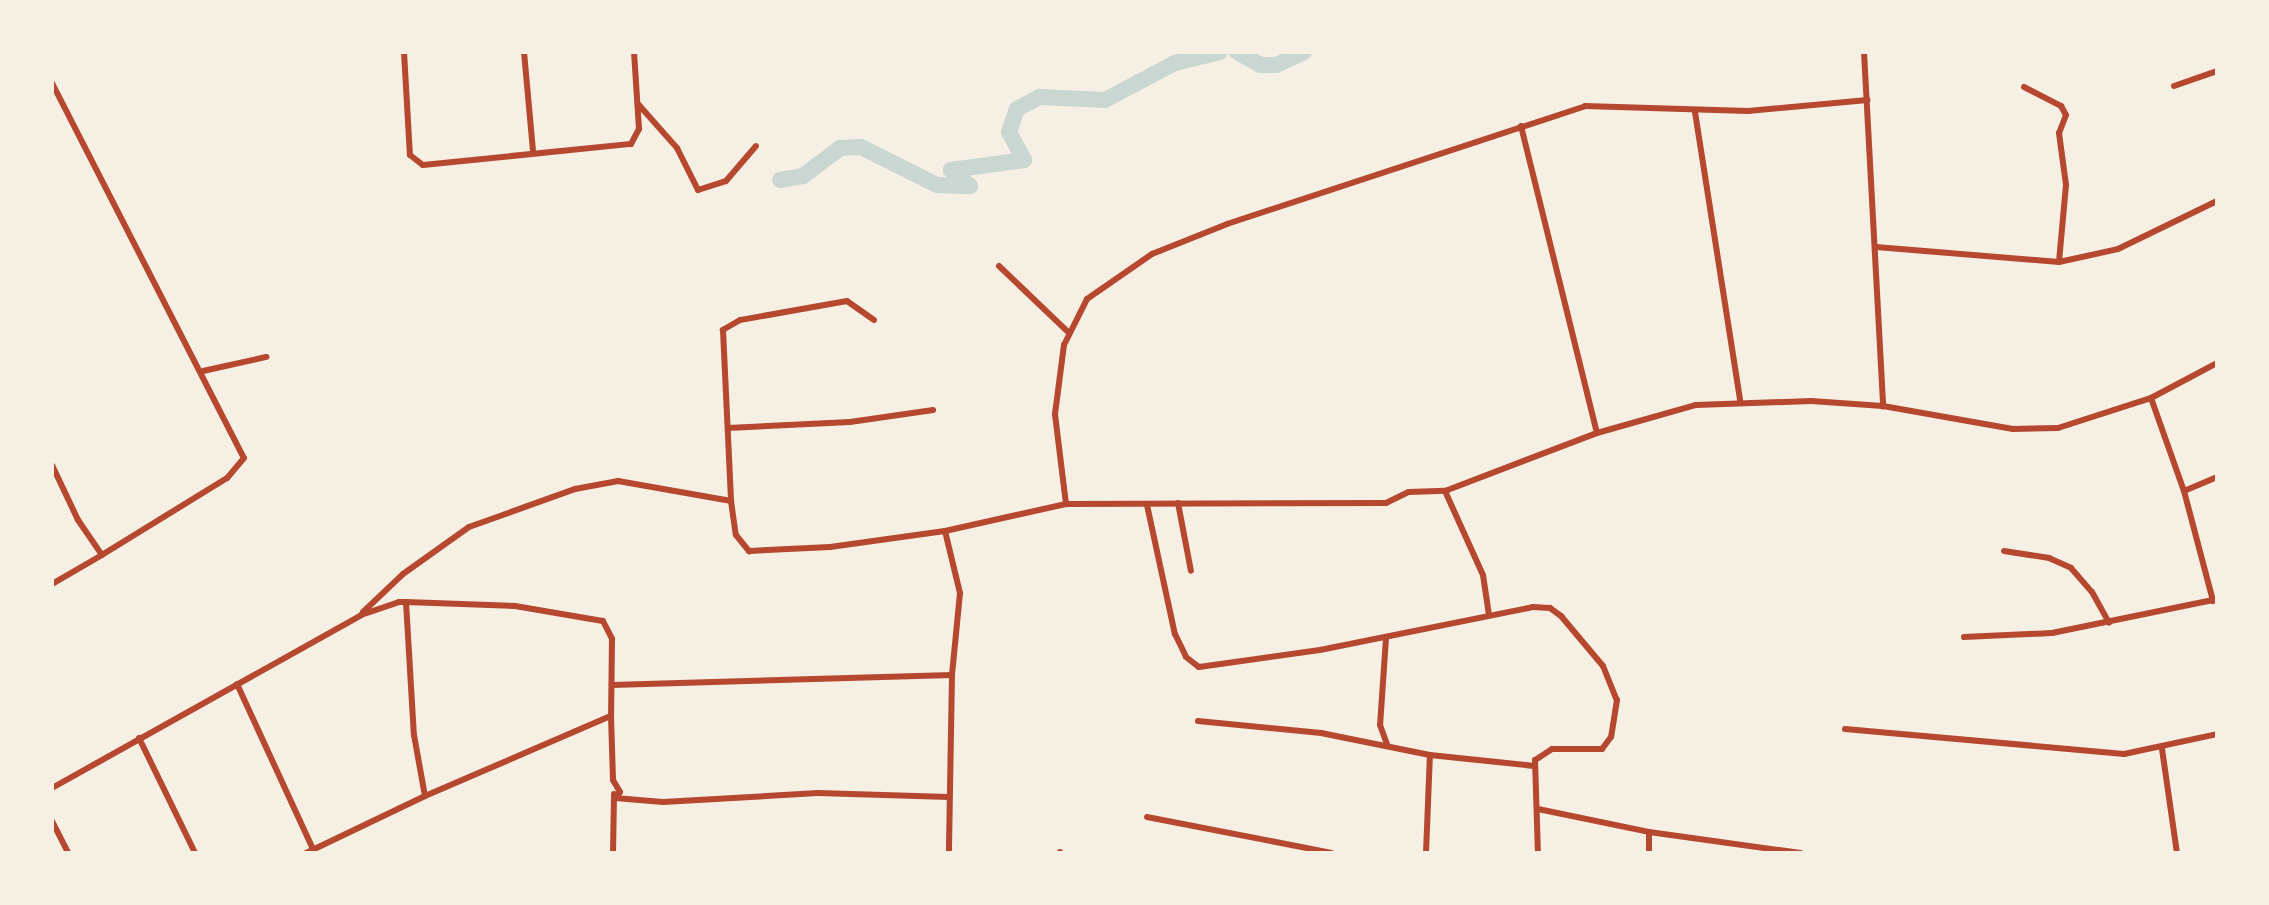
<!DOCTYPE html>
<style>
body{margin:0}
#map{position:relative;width:2269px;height:905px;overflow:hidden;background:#f6efe4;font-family:"Noto Sans",sans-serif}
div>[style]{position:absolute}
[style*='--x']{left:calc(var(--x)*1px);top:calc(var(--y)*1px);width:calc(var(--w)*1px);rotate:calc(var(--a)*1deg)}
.river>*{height:16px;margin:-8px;padding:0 8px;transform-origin:8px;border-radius:8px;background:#c9d6d2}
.minor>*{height:6px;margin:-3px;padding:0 3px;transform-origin:3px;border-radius:3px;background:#b5482f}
span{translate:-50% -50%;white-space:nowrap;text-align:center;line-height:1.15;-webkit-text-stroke:6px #f6efe4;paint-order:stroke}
.frame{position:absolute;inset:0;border:54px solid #f6efe4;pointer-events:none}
</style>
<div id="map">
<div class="river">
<i style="--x:1237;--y:52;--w:26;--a:29"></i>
<i style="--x:1260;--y:65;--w:16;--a:0"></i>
<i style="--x:1276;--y:65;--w:31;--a:-25"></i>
<i style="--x:780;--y:180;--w:23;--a:-10"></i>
<i style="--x:803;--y:176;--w:46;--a:-37.1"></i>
<i style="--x:840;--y:148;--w:21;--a:-3"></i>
<i style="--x:861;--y:147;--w:85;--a:26.6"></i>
<i style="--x:937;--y:185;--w:33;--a:2"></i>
<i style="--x:970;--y:186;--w:25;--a:-140"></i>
<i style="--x:951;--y:170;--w:74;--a:-7.8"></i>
<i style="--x:1024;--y:160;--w:32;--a:-118"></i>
<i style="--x:1009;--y:132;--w:24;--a:-71"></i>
<i style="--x:1017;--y:109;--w:26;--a:-28"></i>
<i style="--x:1040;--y:97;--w:65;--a:2.6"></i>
<i style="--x:1105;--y:100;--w:79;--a:-27.9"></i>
<i style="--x:1175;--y:63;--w:46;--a:-13.7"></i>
</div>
<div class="minor">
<i style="--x:404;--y:52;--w:103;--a:86.7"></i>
<i style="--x:410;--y:155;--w:16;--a:38"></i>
<i style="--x:423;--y:165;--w:209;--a:-5.8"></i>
<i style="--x:631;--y:144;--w:17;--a:-62"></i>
<i style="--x:639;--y:129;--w:77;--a:-93.7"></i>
<i style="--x:524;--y:52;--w:99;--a:84.8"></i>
<i style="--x:1864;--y:52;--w:355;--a:86.9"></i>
<i style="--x:52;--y:83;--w:421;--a:62.9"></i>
<i style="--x:244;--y:458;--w:26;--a:130"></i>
<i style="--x:227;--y:478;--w:147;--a:148.4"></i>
<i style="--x:2174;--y:86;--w:46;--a:-19.2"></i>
<i style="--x:2024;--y:87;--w:42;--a:27.2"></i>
<i style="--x:2061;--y:106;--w:10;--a:61"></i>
<i style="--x:2066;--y:115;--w:19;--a:111"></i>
<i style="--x:2059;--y:133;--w:52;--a:82.3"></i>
<i style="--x:2066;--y:185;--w:77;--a:95.2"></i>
<i style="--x:638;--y:104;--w:59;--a:48.4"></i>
<i style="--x:677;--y:148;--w:47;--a:63.4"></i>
<i style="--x:698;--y:190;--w:29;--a:-18"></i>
<i style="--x:726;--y:181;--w:46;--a:-49.4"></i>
<i style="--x:1695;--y:112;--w:292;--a:81.1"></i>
<i style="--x:1521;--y:126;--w:316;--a:76.1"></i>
<i style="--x:1876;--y:247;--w:184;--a:4.7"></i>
<i style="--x:2059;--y:262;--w:60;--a:-12.4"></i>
<i style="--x:2118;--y:249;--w:110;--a:-25.9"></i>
<i style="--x:999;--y:266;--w:95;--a:43.7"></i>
<i style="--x:874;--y:320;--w:33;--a:-145"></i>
<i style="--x:847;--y:301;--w:109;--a:169.9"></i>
<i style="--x:740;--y:320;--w:20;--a:150"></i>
<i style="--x:723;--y:330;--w:171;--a:87.3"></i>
<i style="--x:731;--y:501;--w:34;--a:82"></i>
<i style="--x:736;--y:535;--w:21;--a:51"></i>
<i style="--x:749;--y:551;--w:81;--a:-2.8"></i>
<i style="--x:830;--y:547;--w:116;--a:-7.9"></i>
<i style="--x:945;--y:531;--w:124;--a:-12.6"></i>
<i style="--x:1066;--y:504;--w:320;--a:-0.2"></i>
<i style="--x:1386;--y:503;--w:25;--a:-26"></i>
<i style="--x:1409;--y:492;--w:36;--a:-2"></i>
<i style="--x:1445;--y:491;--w:163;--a:-20.9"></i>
<i style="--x:1597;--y:433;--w:103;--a:-15.8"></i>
<i style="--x:1696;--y:405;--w:115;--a:-2"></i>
<i style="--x:1811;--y:401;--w:72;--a:4"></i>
<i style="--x:1883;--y:406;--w:132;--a:10"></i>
<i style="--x:2013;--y:429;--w:45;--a:-1.3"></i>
<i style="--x:2058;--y:428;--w:98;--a:-17.9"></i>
<i style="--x:2151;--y:398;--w:75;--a:-27.9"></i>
<i style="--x:203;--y:371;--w:65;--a:-12.5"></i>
<i style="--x:2151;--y:398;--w:99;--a:70.5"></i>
<i style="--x:2184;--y:491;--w:114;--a:75.2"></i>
<i style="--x:728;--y:428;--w:122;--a:-2.8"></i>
<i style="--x:850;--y:422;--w:84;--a:-8.2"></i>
<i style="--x:52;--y:465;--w:61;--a:64.7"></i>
<i style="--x:78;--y:520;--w:42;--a:55.6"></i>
<i style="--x:102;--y:555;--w:58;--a:149.9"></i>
<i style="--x:1445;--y:491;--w:92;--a:65.7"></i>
<i style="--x:1483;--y:575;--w:40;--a:81.5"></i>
<i style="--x:2184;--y:491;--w:36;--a:-23"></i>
<i style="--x:1178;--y:503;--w:69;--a:79.2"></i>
<i style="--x:1066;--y:504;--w:91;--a:-97"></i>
<i style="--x:1055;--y:414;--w:70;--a:-82.6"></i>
<i style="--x:1064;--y:345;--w:51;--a:-63.4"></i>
<i style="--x:1087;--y:299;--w:79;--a:-34.7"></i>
<i style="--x:1152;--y:254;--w:81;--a:-21.8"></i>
<i style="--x:1227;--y:224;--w:377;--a:-18.2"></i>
<i style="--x:1585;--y:106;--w:163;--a:1.8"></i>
<i style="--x:1748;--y:111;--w:120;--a:-5.3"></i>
<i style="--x:1147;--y:505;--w:132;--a:77.8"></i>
<i style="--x:1175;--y:634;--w:25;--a:64"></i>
<i style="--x:1186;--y:657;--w:16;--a:38"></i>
<i style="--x:1199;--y:667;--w:122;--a:-8"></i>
<i style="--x:1320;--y:650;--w:217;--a:-11.4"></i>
<i style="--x:1533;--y:607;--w:17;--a:3"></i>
<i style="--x:1550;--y:608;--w:14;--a:36"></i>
<i style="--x:1561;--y:616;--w:65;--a:50"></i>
<i style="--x:1603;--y:666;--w:37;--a:68"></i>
<i style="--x:1617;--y:700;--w:37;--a:99"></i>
<i style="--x:1611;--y:737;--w:15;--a:127"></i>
<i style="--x:1602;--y:749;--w:50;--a:180"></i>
<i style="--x:1552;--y:749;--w:20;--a:147"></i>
<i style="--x:1535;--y:760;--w:93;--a:88.2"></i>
<i style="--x:945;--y:531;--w:64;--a:76.4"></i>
<i style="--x:960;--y:593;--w:82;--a:95.6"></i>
<i style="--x:952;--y:675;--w:178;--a:91"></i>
<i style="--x:2004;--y:551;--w:46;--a:8.8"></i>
<i style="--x:2049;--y:558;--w:24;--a:24"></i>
<i style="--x:2071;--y:568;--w:32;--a:49"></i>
<i style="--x:2092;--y:592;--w:35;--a:61"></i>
<i style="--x:406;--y:602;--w:109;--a:2.1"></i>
<i style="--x:515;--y:606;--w:89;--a:9.7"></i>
<i style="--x:603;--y:621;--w:20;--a:63"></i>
<i style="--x:612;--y:639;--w:77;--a:90.7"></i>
<i style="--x:363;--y:612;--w:55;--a:-43.5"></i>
<i style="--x:403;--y:574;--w:81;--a:-35.5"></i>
<i style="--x:469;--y:527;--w:113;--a:-19.7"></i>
<i style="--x:575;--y:489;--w:44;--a:-10.5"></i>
<i style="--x:618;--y:481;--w:115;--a:10"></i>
<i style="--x:1964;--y:637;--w:88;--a:-2.6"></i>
<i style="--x:2052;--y:633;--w:168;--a:-11.6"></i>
<i style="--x:1386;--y:638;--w:87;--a:93.9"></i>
<i style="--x:1380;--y:725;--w:20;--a:70"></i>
<i style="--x:237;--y:684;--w:182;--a:65.3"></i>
<i style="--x:612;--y:685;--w:340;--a:-1.7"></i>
<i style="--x:1198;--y:721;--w:124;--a:5.6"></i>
<i style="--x:1321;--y:733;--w:111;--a:11.4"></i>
<i style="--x:1430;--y:755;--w:105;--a:6"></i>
<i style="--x:1845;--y:729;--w:280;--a:5.1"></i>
<i style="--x:2124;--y:754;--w:95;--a:-12.1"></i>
<i style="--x:139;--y:738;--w:128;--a:64"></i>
<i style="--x:2162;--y:749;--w:105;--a:81.8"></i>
<i style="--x:52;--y:788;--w:354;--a:-29.2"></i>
<i style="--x:361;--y:615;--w:40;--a:-18.9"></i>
<i style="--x:399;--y:602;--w:7;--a:0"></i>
<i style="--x:406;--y:602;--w:133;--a:86.6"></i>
<i style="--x:414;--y:735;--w:62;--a:79.8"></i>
<i style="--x:425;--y:796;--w:202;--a:-23.3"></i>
<i style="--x:611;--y:716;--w:64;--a:88.2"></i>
<i style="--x:613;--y:780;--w:14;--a:60"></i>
<i style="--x:620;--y:792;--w:8;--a:130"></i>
<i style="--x:615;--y:798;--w:48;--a:4.8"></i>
<i style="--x:663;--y:802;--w:155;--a:-3.3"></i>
<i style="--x:818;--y:793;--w:131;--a:1.7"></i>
<i style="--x:1538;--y:809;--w:113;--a:11.7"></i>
<i style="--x:1649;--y:832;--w:153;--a:7.9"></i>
<i style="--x:1147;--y:817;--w:188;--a:11"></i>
<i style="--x:52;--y:821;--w:36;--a:63"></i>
<i style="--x:1060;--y:852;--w:1;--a:90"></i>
<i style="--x:306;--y:853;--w:132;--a:-25.6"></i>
<i style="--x:613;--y:853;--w:59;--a:-89"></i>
<i style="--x:1426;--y:853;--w:98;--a:-87.7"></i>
<i style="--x:1649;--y:853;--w:21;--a:-90"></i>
</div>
<div class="frame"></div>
</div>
